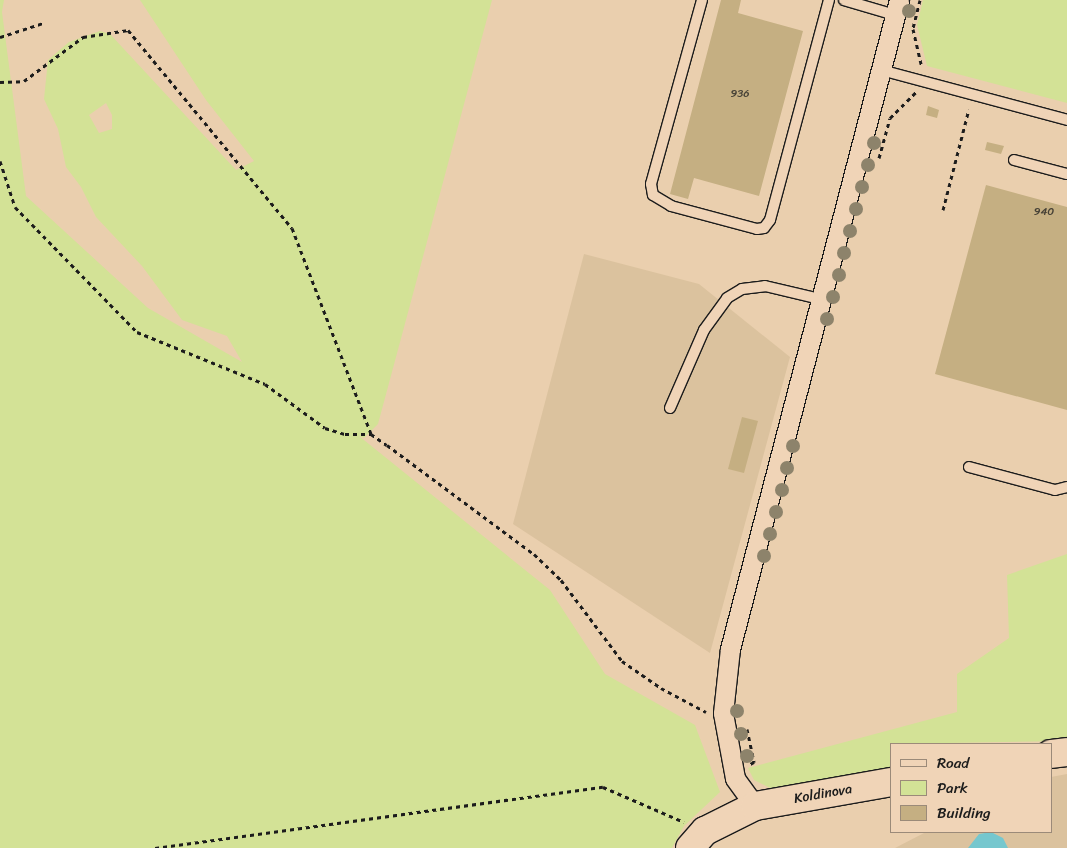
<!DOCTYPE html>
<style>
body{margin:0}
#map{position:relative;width:1067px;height:848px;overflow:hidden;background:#eacfae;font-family:Sriracha,sans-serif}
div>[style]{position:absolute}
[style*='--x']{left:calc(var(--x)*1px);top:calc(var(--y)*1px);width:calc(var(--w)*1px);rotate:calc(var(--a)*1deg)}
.built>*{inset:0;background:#dbc29e}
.green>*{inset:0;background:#d3e296}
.water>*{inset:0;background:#76c7ce}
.building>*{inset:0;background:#c5af82}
.path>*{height:3px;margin-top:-1.5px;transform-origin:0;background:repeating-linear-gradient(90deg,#1c1c1c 0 4px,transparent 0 8px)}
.roads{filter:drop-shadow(1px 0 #1c1c1c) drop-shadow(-1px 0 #1c1c1c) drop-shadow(0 1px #1c1c1c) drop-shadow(0 -1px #1c1c1c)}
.service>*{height:10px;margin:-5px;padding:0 5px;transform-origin:5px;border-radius:5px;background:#f0d4b7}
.minor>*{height:19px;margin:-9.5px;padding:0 9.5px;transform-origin:9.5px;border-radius:9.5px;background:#f0d4b7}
.secondary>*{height:28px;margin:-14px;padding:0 14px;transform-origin:14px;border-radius:14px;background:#f0d4b7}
.trees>*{width:14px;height:14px;margin:-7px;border-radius:50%;background:#8d836b}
span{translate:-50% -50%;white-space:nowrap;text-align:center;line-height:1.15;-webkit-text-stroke:4.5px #f0d4b7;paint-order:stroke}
.number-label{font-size:11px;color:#464136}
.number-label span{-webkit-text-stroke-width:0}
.street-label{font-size:14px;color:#1c1c1c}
.legend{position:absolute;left:890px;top:743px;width:162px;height:90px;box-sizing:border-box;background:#f0d4b7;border:1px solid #9b8a79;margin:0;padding:6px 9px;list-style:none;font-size:15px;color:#1c1c1c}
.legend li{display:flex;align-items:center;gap:10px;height:25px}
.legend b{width:25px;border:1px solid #9b8a79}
</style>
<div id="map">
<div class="built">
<i style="clip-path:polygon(584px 254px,699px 284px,790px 357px,710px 653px,513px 524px)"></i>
<i style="clip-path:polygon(1067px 774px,1067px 848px,895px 848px,926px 832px,1051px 832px,1051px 777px)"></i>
</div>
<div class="green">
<i style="clip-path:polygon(evenodd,0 0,4px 0,2px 12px,26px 196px,148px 308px,242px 362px,227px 336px,182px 320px,142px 266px,96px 217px,81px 187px,66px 167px,58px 129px,44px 99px,48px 60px,69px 42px,100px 31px,110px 34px,236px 170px,254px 161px,206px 100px,140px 0,492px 0,378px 424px,364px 438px,359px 436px,550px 590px,605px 674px,695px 725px,720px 792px,684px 826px,672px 848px,0 848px,0 0,106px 103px,112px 115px,112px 129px,99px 133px,89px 115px,106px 103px)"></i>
<i style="clip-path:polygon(923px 0,1067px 0,1067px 103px,927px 66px,917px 25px)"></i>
<i style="clip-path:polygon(1067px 554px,1067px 741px,891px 744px,891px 771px,776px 791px,754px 780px,748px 768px,957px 712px,957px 674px,1009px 638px,1007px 575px)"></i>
</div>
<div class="water">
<i style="clip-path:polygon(991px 832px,1003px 838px,1008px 848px,968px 848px,979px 834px)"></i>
</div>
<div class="building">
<i style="clip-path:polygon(721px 0,741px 0,738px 13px,803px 31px,759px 196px,694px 178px,688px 199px,670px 194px)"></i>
<i style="clip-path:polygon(928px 106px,939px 110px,937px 118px,926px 115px)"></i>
<i style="clip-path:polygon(987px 142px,1004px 146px,1001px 154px,985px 150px)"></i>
<i style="clip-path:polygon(986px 185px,1067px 207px,1067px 410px,935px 374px)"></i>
<i style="clip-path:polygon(742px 417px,758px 421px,744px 473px,728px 469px)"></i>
</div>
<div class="path">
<i style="--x:920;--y:0;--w:30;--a:104"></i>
<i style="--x:913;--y:29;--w:39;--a:77"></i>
<i style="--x:0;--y:37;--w:45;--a:-18"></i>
<i style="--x:0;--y:82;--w:24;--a:-2"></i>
<i style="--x:24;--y:81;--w:74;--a:-36.7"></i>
<i style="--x:83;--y:37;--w:46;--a:-8.8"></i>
<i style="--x:128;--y:30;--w:257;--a:50.4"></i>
<i style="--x:292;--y:228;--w:221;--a:69"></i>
<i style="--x:879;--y:158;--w:41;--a:-74.6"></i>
<i style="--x:890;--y:118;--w:37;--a:-45"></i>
<i style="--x:0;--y:161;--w:48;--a:71.9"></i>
<i style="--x:15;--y:207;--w:175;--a:45.7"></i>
<i style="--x:137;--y:332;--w:138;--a:22.1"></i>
<i style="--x:265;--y:384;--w:74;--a:36.3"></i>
<i style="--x:325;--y:428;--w:21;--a:17"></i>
<i style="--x:345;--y:434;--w:26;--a:0"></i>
<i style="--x:371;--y:434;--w:19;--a:35"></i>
<i style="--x:387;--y:445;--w:183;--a:36.6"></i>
<i style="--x:534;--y:554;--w:37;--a:44"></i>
<i style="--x:561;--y:580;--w:101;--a:53"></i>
<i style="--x:622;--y:661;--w:47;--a:34.7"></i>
<i style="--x:661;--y:688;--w:51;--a:28.1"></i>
<i style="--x:943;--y:210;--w:104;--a:-75.6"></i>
<i style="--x:747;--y:729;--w:34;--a:78"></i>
<i style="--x:754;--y:762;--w:4;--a:153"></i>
<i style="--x:155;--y:848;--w:452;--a:-7.8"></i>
<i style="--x:603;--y:787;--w:88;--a:23.4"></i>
</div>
<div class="roads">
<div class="service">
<i style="--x:702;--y:0;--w:191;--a:105.5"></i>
<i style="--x:651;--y:184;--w:11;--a:80"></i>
<i style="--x:653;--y:195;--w:21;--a:31"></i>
<i style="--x:671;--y:206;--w:89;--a:15"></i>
<i style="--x:757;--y:229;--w:7;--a:-8"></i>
<i style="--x:764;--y:228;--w:10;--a:-53"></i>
<i style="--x:770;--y:220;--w:228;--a:-75"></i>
<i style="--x:844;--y:0;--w:53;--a:16.4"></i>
<i style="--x:881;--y:70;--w:193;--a:15"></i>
<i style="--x:1014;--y:160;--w:55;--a:14.8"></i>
<i style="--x:670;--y:408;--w:85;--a:-66.4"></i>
<i style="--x:704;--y:330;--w:39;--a:-54"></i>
<i style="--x:727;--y:298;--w:17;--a:-31"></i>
<i style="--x:742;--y:289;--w:23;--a:-7"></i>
<i style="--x:765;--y:286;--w:57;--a:13.3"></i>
<i style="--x:969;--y:467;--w:89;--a:15"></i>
<i style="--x:1055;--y:490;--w:12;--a:-14"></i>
</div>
<div class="minor">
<i style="--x:755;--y:806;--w:34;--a:-126"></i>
<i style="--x:735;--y:778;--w:66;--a:-100.5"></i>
<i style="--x:723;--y:713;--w:64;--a:-83.8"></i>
<i style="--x:730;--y:649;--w:671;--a:-75.4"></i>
</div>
<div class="secondary">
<i style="--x:1051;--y:754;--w:16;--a:-7"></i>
<i style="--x:690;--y:848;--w:23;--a:-49"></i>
<i style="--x:705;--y:831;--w:56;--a:-26.6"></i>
<i style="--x:755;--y:806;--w:138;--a:-10"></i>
</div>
</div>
<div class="trees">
<i style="left:909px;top:11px"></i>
<i style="left:874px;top:143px"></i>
<i style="left:868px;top:165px"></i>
<i style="left:862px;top:187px"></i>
<i style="left:856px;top:209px"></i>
<i style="left:850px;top:231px"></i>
<i style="left:844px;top:253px"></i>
<i style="left:839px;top:275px"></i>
<i style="left:833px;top:297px"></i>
<i style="left:827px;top:319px"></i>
<i style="left:793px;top:446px"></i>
<i style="left:787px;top:468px"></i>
<i style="left:782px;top:490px"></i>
<i style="left:776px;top:512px"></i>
<i style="left:770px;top:534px"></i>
<i style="left:764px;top:556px"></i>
<i style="left:737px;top:711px"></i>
<i style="left:741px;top:734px"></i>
<i style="left:747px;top:756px"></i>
</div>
<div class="number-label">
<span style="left:740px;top:94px">936</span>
<span style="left:1044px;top:212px">940</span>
</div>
<div class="street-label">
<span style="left:823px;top:794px;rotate:-10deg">Koldinova</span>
</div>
<ul class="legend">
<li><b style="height:6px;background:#f0d4b7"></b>Road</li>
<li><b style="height:14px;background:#d3e296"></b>Park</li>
<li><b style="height:14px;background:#c5af82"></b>Building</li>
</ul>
</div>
